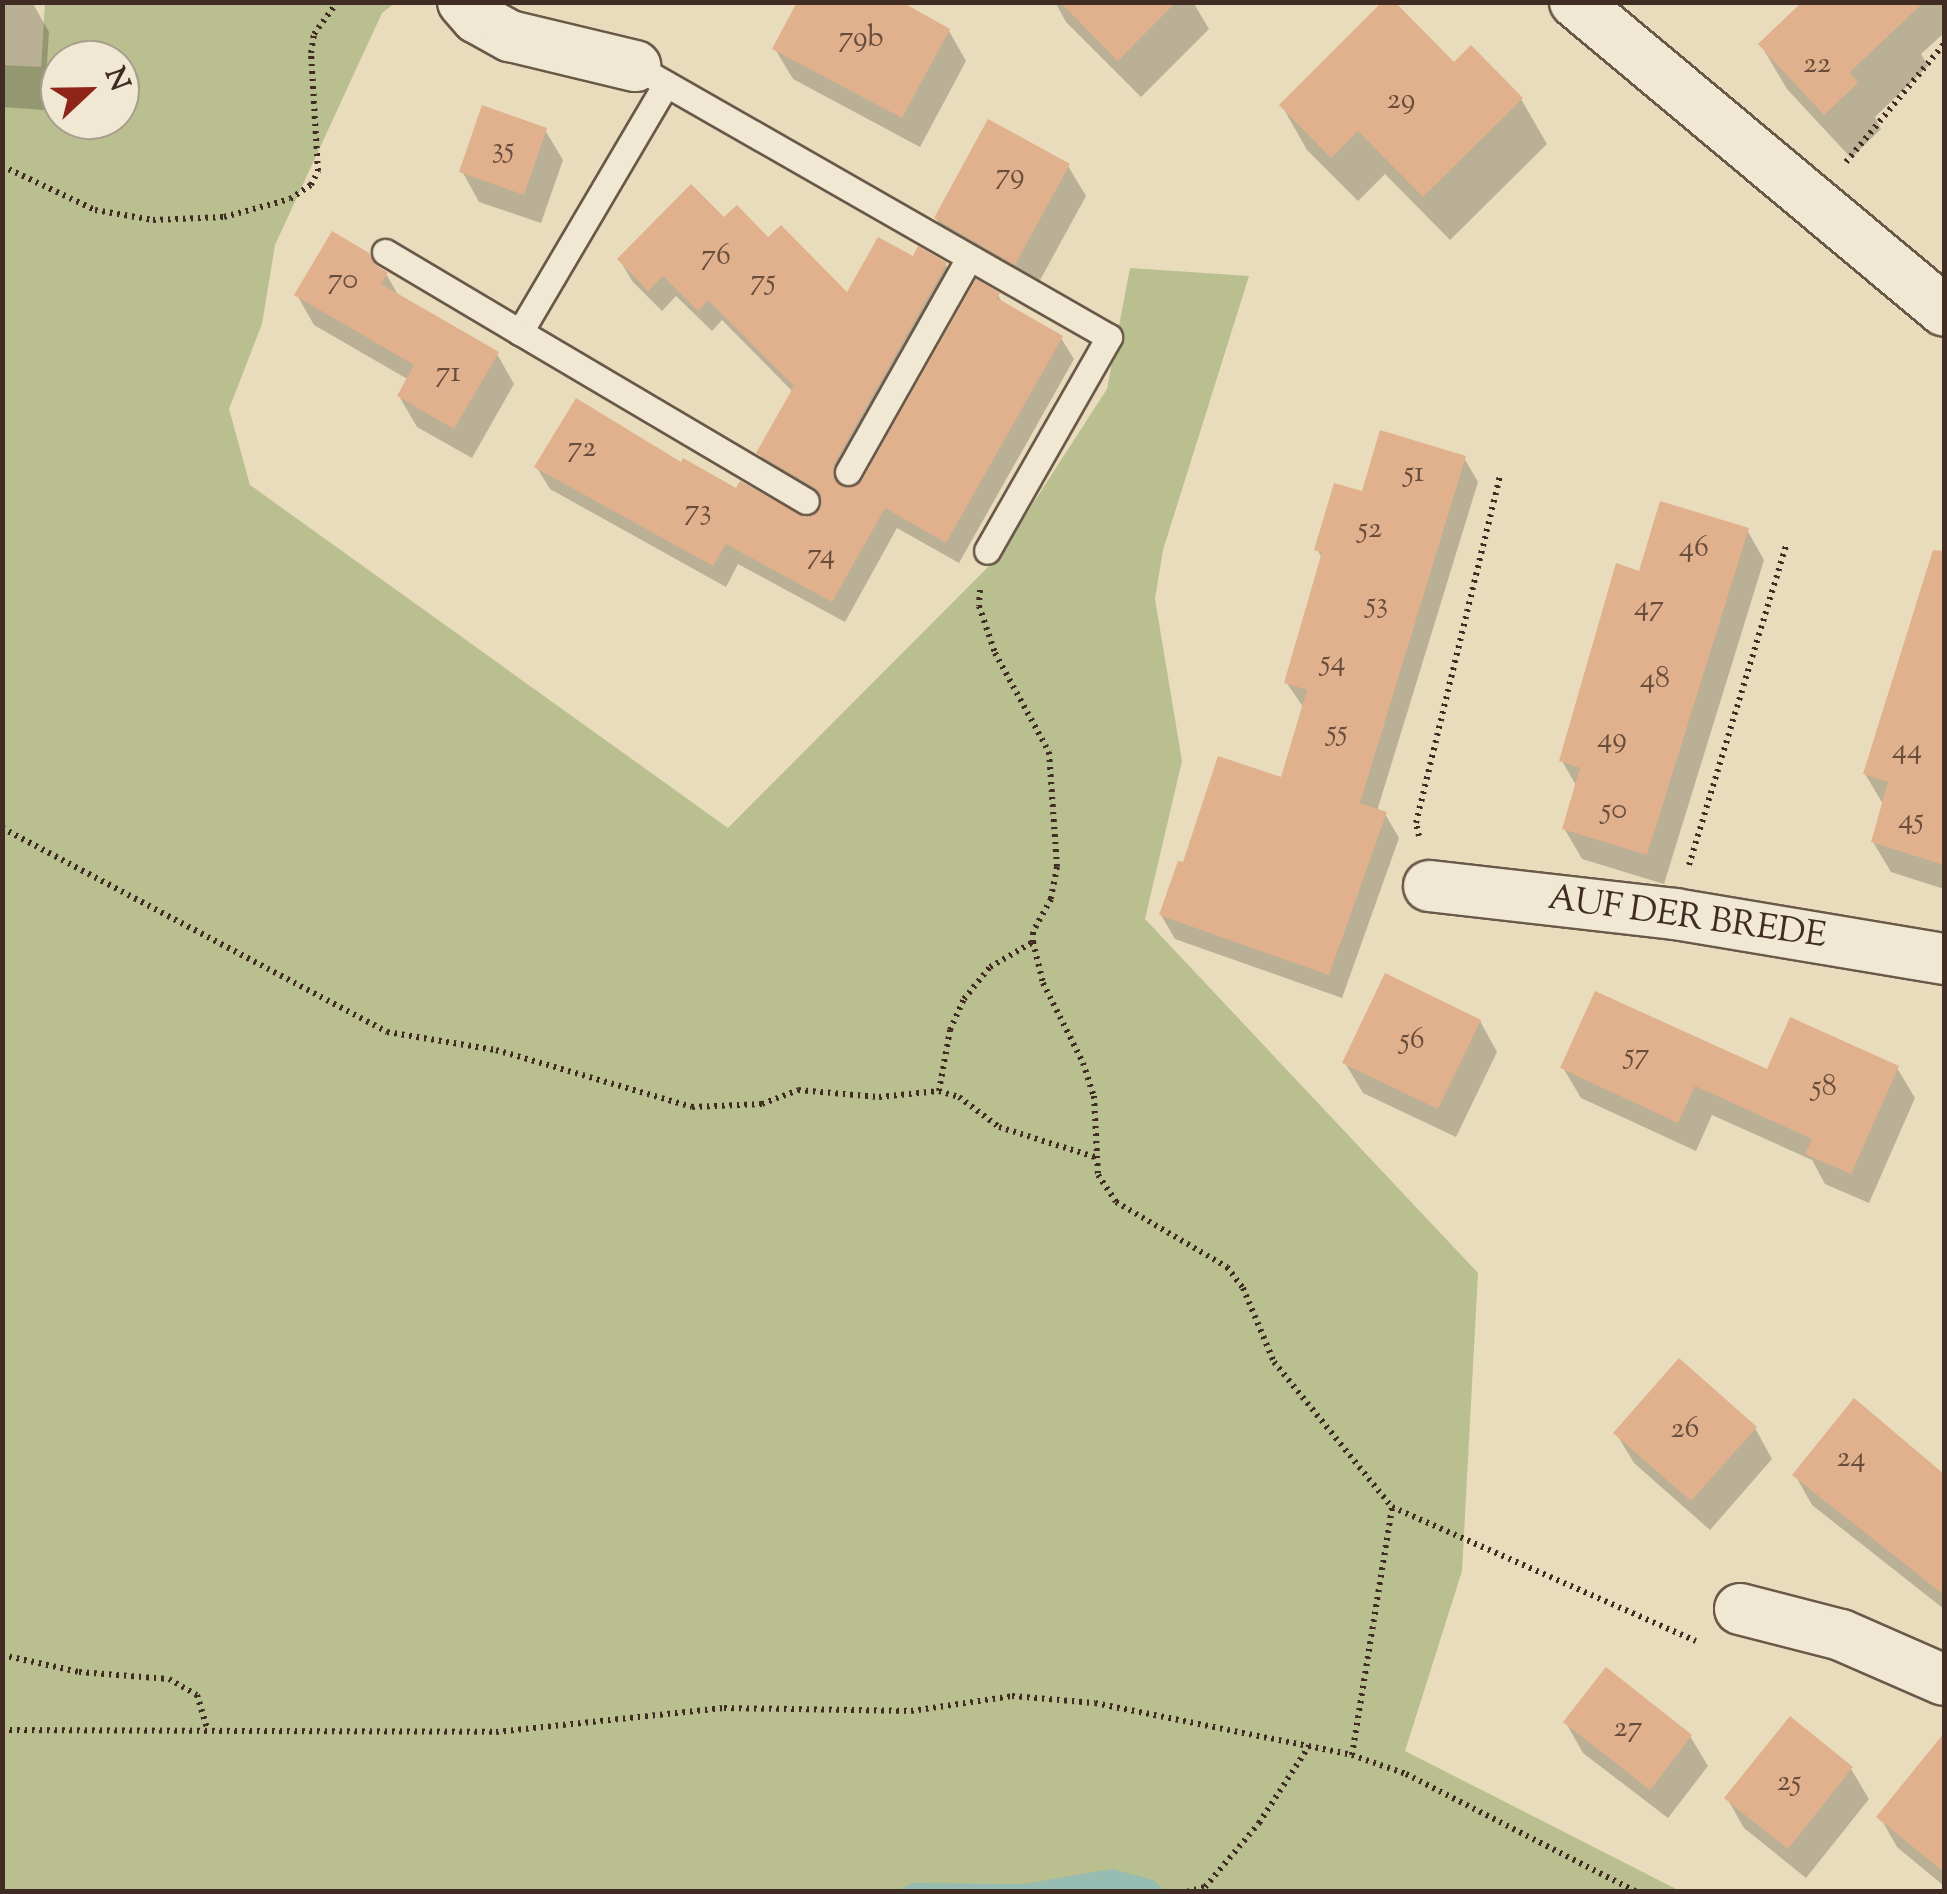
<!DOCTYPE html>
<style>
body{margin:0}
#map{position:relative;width:1947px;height:1894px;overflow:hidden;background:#e8dcbc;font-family:"Sorts Mill Goudy",serif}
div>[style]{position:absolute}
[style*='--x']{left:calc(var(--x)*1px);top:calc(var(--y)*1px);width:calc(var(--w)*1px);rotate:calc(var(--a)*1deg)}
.green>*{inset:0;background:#b9bf8e}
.water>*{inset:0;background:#97bcb1}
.shadow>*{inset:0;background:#0003}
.building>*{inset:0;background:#e1b08c}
.path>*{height:6px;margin-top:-3px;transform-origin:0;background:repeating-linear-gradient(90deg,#402c23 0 2.5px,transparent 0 7.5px)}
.roads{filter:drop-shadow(2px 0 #6a5849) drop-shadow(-2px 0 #6a5849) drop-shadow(0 2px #6a5849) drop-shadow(0 -2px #6a5849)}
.service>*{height:25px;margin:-12.5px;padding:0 12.5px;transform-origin:12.5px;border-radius:12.5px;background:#f0e8d3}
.minor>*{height:50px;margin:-25px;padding:0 25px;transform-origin:25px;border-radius:25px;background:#f0e8d3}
span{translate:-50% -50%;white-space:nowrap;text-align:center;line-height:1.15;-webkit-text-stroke:10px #f0e8d3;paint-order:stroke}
.number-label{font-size:30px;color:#684d3d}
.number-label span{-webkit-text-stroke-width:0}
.street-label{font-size:35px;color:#402c23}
.frame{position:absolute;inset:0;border:5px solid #402c23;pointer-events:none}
.north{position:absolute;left:40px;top:40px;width:100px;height:100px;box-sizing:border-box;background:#f0e8d3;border:2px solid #aa9d8d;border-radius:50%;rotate:68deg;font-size:28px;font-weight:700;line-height:40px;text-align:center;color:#402c23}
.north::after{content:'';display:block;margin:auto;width:35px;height:45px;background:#8f2418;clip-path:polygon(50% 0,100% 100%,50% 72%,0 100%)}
</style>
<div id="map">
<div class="green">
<i style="clip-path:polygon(evenodd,45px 3px,395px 3px,382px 13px,275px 245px,262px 324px,229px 409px,250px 485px,728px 828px,999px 556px,1107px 389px,1130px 268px,1249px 276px,1163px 550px,1155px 599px,1182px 761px,1145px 919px,1478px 1273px,1462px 1571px,1405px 1751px,1680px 1891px,3px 1891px,2px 65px,41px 67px,45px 3px,60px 60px,120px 60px,120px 120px,60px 120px,60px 60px)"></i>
</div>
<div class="water">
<i style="clip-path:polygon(1112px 1869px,1153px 1880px,1166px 1891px,896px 1891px,913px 1883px,1024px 1884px)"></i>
</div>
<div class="shadow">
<i style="clip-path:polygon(2px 2px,32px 2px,49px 32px,44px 110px,2px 107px)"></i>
<i style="clip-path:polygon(1055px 2px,1193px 2px,1209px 29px,1141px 97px,1066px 22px)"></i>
<i style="clip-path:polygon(1804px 2px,1944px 2px,1944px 33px,1921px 54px,1928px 66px,1875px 117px,1881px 129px,1851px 158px,1787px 89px,1761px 45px)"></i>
<i style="clip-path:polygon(949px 31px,966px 61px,920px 147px,793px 79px,775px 49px)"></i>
<i style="clip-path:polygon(1454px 66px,1521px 99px,1547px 144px,1450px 240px,1385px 174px,1358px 201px,1307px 150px,1282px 106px)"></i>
<i style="clip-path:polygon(545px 130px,563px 160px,541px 223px,479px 202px,462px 171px)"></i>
<i style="clip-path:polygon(1068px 166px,1086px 196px,1033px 293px,954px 248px,936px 218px)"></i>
<i style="clip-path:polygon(724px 220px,768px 241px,848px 296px,914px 260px,946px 265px,958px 287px,844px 489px,856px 489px,998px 295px,1003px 304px,1061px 338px,1074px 359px,959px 563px,897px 528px,845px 622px,738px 564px,726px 587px,550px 489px,537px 468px,682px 466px,805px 520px,823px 510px,823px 505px,772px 474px,759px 453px,793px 392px,722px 320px,712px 331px,676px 296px,662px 311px,632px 281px,620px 260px)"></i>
<i style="clip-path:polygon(374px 267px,386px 274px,400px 298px,497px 354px,514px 384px,472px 458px,417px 427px,399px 396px,409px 380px,314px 325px,297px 295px)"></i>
<i style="clip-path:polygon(1464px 458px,1478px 482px,1377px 811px,1385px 814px,1399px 838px,1342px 998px,1175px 939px,1161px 915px,1184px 866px,1283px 780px,1304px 708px,1286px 682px,1323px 560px,1317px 549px,1363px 494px)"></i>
<i style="clip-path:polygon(1747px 530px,1764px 560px,1664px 884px,1582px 859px,1564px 828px,1577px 787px,1562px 761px,1641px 574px)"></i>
<i style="clip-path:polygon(1923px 590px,1944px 597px,1944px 889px,1891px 872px,1873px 842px,1883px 804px,1865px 774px)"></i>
<i style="clip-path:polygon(1480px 1021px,1497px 1052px,1456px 1137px,1363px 1093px,1345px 1063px)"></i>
<i style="clip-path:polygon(1563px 1068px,1768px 1073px,1897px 1068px,1915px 1098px,1869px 1203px,1825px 1184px,1812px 1160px,1712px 1115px,1696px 1151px,1581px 1098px)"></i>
<i style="clip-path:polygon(1755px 1428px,1772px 1459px,1710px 1530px,1634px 1463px,1616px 1433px)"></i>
<i style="clip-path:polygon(1906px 1449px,1944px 1477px,1944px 1609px,1812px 1505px,1795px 1475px)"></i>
<i style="clip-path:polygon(1566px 1723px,1690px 1736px,1708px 1766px,1668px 1818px,1583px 1753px)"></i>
<i style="clip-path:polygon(1934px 1750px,1944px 1759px,1944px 1886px,1897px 1847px,1880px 1817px)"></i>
<i style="clip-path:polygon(1851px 1769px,1869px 1799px,1806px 1878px,1744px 1828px,1727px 1798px)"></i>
</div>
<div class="building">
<i style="clip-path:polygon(797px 2px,902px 2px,950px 29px,902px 118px,772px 49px)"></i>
<i style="clip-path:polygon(1060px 2px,1176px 2px,1118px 61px)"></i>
<i style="clip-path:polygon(1382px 2px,1395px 2px,1454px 62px,1471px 45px,1523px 98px,1423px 197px,1358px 131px,1331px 158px,1279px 105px)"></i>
<i style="clip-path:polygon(1802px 2px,1924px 2px,1850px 72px,1858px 83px,1824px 115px,1758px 44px)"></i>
<i style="clip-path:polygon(482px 105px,547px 128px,524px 195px,459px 172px)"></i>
<i style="clip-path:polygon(988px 119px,1070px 164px,1015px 265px,934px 218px)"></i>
<i style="clip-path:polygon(691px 184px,724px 217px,737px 205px,768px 237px,781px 225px,847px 292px,878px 237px,913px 256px,918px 246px,947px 263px,834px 464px,834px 479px,841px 486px,855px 486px,862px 480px,976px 279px,1000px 293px,997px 298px,1063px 336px,946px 543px,885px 508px,832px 602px,726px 544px,713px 566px,534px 467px,576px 398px,681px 462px,683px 458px,736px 488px,740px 481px,805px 517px,820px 508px,821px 494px,815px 488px,756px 453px,794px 386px,708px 300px,698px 311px,663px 276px,648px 291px,617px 259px)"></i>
<i style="clip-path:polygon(332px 231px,369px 253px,376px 265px,388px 273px,381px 284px,499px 352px,454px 429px,397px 396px,414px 365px,294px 295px)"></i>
<i style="clip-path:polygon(1380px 430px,1466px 456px,1360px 803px,1387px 812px,1329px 975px,1159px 915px,1178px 861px,1183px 862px,1218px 756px,1281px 777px,1307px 690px,1284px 683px,1322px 552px,1314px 550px,1334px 483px,1362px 491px)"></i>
<i style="clip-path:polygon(1660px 501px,1749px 528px,1647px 855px,1562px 829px,1580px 768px,1559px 761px,1616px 563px,1639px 571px)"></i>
<i style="clip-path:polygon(1933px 550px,1944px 551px,1944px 865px,1871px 842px,1888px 782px,1863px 774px)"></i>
<i style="clip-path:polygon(1385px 973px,1481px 1020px,1438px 1109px,1342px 1063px)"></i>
<i style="clip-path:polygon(1595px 991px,1767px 1069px,1790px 1017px,1899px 1066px,1851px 1174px,1805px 1154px,1812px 1139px,1695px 1086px,1678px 1123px,1560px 1068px)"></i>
<i style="clip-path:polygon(1679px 1358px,1757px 1427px,1691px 1501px,1613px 1433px)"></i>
<i style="clip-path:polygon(1854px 1398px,1944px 1474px,1944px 1595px,1792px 1475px)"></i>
<i style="clip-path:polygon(1606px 1667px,1692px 1735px,1650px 1790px,1563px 1722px)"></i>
<i style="clip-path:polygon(1790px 1716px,1853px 1767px,1788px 1849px,1724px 1798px)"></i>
<i style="clip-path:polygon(1944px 1733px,1944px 1872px,1876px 1817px)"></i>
</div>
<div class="path">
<i style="--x:1846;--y:162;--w:153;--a:-50.3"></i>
<i style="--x:2;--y:166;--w:103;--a:25.3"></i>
<i style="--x:95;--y:210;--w:59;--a:9.8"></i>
<i style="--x:153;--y:220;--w:71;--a:-2.4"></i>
<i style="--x:224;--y:217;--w:68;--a:-15.3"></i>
<i style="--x:290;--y:199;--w:25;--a:-34"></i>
<i style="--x:311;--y:185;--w:16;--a:-63"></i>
<i style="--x:318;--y:171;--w:118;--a:-93.4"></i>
<i style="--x:311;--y:53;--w:19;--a:-81"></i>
<i style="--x:314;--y:34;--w:39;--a:-54"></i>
<i style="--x:980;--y:590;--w:16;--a:94"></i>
<i style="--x:979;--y:606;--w:50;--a:71.2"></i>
<i style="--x:995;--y:653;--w:113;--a:61.4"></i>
<i style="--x:1049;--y:752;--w:115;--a:86"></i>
<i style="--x:1057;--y:867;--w:33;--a:101"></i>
<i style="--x:1051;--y:899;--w:38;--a:119"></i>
<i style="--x:1033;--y:932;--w:10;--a:90"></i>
<i style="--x:1033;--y:942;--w:42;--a:76.3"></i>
<i style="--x:1043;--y:983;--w:89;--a:63.4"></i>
<i style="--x:1083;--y:1063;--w:35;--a:72"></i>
<i style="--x:1094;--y:1096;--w:79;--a:87.1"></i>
<i style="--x:1098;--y:1175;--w:32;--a:56"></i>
<i style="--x:1116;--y:1202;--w:129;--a:30.4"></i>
<i style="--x:1227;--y:1267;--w:26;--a:53"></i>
<i style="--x:1243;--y:1288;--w:80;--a:67.3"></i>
<i style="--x:1274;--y:1362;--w:187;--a:50.9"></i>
<i style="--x:1392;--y:1507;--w:332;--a:23.8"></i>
<i style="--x:2;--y:828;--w:436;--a:27.9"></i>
<i style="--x:387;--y:1032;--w:110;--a:9.4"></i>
<i style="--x:496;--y:1050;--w:204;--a:16.2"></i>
<i style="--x:692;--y:1107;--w:70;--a:-2.5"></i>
<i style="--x:762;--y:1104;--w:39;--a:-21"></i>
<i style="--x:798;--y:1090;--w:81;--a:4.9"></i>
<i style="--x:879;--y:1097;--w:60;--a:-5.7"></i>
<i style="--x:939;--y:1091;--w:21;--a:17"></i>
<i style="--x:959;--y:1097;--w:50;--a:36.9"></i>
<i style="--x:999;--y:1127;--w:101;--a:17.4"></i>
<i style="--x:1419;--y:836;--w:13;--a:-103"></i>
<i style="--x:1416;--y:823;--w:357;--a:-76.4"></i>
<i style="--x:1689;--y:865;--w:337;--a:-73.1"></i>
<i style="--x:939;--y:1091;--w:62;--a:-79.8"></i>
<i style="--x:950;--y:1030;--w:34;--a:-66"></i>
<i style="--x:964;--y:999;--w:41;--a:-50.9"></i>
<i style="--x:990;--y:967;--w:50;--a:-30.2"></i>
<i style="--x:2;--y:1655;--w:79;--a:12.4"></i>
<i style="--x:79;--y:1672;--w:90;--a:4.4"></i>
<i style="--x:169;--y:1679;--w:32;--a:30"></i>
<i style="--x:197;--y:1695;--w:34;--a:73"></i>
<i style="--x:2;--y:1730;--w:494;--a:0.2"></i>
<i style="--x:496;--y:1732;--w:229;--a:-6"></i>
<i style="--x:724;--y:1708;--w:187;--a:0.9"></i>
<i style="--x:911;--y:1711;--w:102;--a:-8.4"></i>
<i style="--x:1012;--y:1696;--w:83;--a:4.8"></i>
<i style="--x:1095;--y:1703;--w:262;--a:11.4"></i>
<i style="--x:1352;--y:1755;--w:57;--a:19.4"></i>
<i style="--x:1406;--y:1774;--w:259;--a:27.1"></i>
<i style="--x:1352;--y:1755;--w:251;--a:-80.8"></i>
<i style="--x:1187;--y:1892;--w:19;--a:-16"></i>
<i style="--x:1205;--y:1887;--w:84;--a:-49.8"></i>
<i style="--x:1259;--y:1823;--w:92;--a:-57"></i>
</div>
<div class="roads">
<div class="service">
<i style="--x:635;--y:66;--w:546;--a:29.76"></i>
<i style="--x:1109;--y:337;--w:246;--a:119.7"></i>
<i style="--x:666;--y:84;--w:288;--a:120.5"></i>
<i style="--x:520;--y:332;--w:332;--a:30.6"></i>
<i style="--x:385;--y:252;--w:157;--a:30.7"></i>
<i style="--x:848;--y:472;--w:246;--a:-60.5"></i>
</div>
<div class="minor">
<i style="--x:463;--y:2;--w:21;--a:49"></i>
<i style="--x:477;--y:18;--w:38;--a:29"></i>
<i style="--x:510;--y:36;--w:129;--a:13.5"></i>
<i style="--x:1575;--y:2;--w:481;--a:39.9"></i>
<i style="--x:1429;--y:886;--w:248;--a:6.5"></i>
<i style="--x:1675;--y:914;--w:273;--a:9.5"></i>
<i style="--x:1740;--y:1609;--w:104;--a:14.4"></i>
<i style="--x:1841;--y:1635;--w:112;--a:23.6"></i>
</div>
</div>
<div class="number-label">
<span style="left:861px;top:39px">79b</span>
<span style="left:1817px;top:65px">22</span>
<span style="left:1401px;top:101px">29</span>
<span style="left:503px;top:150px">35</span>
<span style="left:1010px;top:176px">79</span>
<span style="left:716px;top:257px">76</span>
<span style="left:343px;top:281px">70</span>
<span style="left:763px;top:282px">75</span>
<span style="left:448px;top:374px">71</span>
<span style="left:582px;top:449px">72</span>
<span style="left:1414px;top:474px">51</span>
<span style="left:698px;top:512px">73</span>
<span style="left:1370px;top:530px">52</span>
<span style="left:1694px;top:549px">46</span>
<span style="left:821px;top:556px">74</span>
<span style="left:1377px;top:605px">53</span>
<span style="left:1649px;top:608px">47</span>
<span style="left:1333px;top:663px">54</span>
<span style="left:1655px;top:680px">48</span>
<span style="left:1337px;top:733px">55</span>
<span style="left:1612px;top:740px">49</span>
<span style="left:1907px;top:751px">44</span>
<span style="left:1614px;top:811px">50</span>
<span style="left:1911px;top:821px">45</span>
<span style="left:1412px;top:1041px">56</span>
<span style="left:1637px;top:1056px">57</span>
<span style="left:1824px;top:1088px">58</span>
<span style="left:1685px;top:1430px">26</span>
<span style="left:1851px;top:1459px">24</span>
<span style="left:1628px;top:1729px">27</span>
<span style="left:1789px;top:1783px">25</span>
</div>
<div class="street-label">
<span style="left:1687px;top:919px;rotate:8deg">AUF DER BREDE</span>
</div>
<div class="frame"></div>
<div class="north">N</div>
</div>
